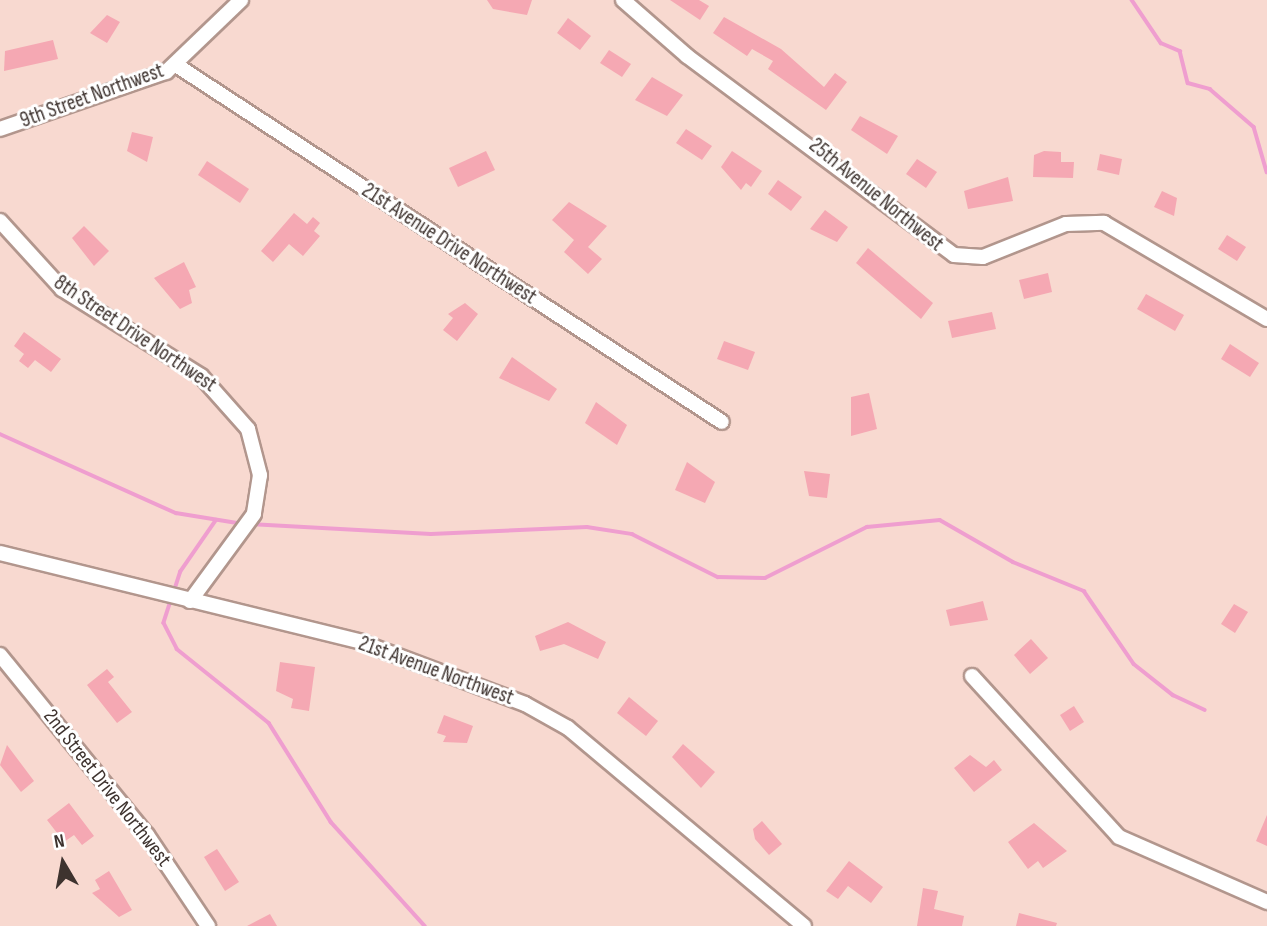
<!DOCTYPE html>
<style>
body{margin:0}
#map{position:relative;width:1267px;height:926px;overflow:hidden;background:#f8d9d0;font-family:"Sofia Sans Condensed",sans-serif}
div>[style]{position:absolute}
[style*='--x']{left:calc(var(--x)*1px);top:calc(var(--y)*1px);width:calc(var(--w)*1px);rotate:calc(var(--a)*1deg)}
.stream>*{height:3.5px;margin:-1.75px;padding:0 1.75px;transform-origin:1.75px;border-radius:1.75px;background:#ef9ecf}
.building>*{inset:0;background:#f5a8b3}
.roads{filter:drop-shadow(2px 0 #b2968d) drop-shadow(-2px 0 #b2968d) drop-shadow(0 2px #b2968d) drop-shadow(0 -2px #b2968d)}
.minor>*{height:14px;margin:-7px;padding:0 7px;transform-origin:7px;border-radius:7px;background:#fff}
span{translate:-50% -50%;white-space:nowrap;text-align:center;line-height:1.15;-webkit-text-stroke:6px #fff;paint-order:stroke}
.street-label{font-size:21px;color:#3e332f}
.north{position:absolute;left:28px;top:828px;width:70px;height:70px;-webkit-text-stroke:5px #fff;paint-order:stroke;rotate:350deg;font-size:19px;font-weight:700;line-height:28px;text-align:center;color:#3e332f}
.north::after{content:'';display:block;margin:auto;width:24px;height:32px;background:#3e332f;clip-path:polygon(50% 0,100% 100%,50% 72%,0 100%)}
</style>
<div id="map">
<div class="stream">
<i style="--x:1132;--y:0;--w:52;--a:56"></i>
<i style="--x:1161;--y:43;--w:21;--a:23"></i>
<i style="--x:1180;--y:51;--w:33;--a:76"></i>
<i style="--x:1188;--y:83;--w:23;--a:15"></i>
<i style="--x:1210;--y:89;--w:58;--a:40.8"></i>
<i style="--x:1254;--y:127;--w:47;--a:73.9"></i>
<i style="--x:0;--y:434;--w:193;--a:24.2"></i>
<i style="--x:176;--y:513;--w:68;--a:9.3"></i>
<i style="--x:251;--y:524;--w:180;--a:3.2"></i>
<i style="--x:431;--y:534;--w:156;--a:-2.6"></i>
<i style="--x:587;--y:527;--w:46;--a:8.8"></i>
<i style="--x:632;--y:534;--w:96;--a:26.6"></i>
<i style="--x:718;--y:577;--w:47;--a:1.2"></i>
<i style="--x:765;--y:578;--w:114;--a:-26.6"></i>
<i style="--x:867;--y:527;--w:73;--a:-5.5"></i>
<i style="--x:940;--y:520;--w:84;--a:29.9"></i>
<i style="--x:1013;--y:562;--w:77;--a:22.2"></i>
<i style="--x:1084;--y:591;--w:88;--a:55.6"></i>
<i style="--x:1134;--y:664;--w:50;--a:38.5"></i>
<i style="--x:1173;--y:695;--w:35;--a:25"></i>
<i style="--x:173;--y:594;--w:23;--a:-72"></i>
<i style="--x:180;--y:572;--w:63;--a:-55.3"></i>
<i style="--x:171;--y:601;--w:23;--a:108"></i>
<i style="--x:164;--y:623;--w:29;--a:63"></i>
<i style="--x:177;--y:649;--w:118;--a:38.8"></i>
<i style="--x:269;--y:723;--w:117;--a:57.9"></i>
<i style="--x:331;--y:822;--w:140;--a:47.9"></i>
</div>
<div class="building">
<i style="clip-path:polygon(487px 0,532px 0,527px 15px,493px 9px)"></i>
<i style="clip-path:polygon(670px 0,699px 0,709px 6px,700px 20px)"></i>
<i style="clip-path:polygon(107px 15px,120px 22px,107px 43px,90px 33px)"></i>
<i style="clip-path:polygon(724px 17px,781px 49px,824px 87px,835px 73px,847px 82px,826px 110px,768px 69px,773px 61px,752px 49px,747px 56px,713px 33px)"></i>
<i style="clip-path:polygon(568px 18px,591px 36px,580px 50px,557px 33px)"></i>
<i style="clip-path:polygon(53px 40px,58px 59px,4px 71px,5px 51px)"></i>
<i style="clip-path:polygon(609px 50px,631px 64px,622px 77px,600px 63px)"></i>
<i style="clip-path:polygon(652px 77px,683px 95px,667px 116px,635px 100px)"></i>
<i style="clip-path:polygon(860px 116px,898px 136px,887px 154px,851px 130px)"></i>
<i style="clip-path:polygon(686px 129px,712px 146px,702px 160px,676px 143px)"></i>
<i style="clip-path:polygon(132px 132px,153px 137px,147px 162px,127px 151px)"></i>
<i style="clip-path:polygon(486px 151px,495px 170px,458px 187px,449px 168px)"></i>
<i style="clip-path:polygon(732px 151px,762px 171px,751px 187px,746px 183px,741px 190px,721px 167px)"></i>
<i style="clip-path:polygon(1044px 151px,1061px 152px,1061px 162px,1074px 162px,1073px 178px,1033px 177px,1034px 155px)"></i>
<i style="clip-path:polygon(1100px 154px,1122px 159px,1119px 175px,1097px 170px)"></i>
<i style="clip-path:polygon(917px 159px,937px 172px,926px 188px,906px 174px)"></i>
<i style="clip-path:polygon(207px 161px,249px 189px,240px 203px,198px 175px)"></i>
<i style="clip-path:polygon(1008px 177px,1013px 201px,968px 209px,964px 191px)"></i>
<i style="clip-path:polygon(778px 180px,802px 197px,791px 211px,768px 194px)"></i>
<i style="clip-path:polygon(1162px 191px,1177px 198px,1174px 216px,1154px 207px)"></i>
<i style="clip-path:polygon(569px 202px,607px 226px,588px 247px,602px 259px,588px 274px,564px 252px,574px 240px,552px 220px)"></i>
<i style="clip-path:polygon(825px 210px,848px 227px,837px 242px,810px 229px)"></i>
<i style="clip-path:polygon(294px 213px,307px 224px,313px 217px,320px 223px,314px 231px,320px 236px,303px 256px,289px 244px,273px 262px,261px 251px)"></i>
<i style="clip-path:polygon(84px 226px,109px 251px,94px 266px,72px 238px)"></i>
<i style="clip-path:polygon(1227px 235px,1246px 247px,1237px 261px,1218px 249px)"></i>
<i style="clip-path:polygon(868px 248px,933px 303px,921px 319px,856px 263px)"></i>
<i style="clip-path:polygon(184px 262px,196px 287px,189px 290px,192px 303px,180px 309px,154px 278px)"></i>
<i style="clip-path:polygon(1048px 273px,1052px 292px,1024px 299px,1019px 280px)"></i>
<i style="clip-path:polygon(1146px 294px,1184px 315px,1175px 331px,1137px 309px)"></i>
<i style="clip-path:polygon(465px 303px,478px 314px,457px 341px,443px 330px,453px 318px,448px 314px)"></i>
<i style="clip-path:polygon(992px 312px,996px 329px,952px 338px,948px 321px)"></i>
<i style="clip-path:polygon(24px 332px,61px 359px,51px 372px,35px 360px,28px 368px,19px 361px,24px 354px,14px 346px)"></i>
<i style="clip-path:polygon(724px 341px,755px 352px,748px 370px,717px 359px)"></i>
<i style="clip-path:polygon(1230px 344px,1259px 363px,1250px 377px,1221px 359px)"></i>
<i style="clip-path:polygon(512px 357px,557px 389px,549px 401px,499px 378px)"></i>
<i style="clip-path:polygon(869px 393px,877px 429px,851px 436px,851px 397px)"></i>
<i style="clip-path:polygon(596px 402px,627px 425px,617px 445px,585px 423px)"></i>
<i style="clip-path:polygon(687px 462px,715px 482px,705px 503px,675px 490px)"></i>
<i style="clip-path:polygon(804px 471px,830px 474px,827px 498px,809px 496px)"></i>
<i style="clip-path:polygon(983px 601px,988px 620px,950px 626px,946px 610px)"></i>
<i style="clip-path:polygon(1234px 604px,1248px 612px,1235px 633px,1221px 624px)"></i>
<i style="clip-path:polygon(568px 622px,606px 642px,598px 659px,564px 644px,540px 651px,535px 636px)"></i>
<i style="clip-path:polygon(1031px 639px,1048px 658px,1030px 674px,1014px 655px)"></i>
<i style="clip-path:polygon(280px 662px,315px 667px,309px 711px,291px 708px,293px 699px,276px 691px)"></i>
<i style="clip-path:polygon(107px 669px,114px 677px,108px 682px,132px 712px,117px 723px,87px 685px)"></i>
<i style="clip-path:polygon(629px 697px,658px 721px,646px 736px,617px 713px)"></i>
<i style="clip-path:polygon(1074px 706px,1084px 722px,1070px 731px,1060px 715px)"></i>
<i style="clip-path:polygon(444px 715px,473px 726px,467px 743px,443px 742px,446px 736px,437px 733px)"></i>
<i style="clip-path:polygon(683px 744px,715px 772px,701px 788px,672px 757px)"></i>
<i style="clip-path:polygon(7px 745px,34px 781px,21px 792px,0 765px)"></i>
<i style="clip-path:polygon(970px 755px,986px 767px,994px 760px,1002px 770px,974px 792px,954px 768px)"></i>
<i style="clip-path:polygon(69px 803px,94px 836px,82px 845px,74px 835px,64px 842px,47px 820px)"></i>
<i style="clip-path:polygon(1267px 815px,1267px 846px,1256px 841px)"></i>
<i style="clip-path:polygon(762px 821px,782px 844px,769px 855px,755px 839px,753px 829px)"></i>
<i style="clip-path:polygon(1034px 823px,1067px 851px,1043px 868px,1038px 861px,1028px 869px,1008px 842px)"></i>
<i style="clip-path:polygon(217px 849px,239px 882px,225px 891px,204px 857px)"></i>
<i style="clip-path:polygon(849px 861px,883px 887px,871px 903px,848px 886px,838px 899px,826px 891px)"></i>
<i style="clip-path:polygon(109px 871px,132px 910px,119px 917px,92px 893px,100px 889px,95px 880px)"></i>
<i style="clip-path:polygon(923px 888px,938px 891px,934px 909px,964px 916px,962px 926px,917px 926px)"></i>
<i style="clip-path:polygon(1019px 913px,1057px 923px,1056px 926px,1016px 926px)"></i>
<i style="clip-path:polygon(270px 914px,277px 926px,247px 926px)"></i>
</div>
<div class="roads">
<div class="minor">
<i style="--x:623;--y:0;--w:85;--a:41.2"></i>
<i style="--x:687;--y:56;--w:333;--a:36.7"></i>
<i style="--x:954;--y:255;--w:29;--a:4"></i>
<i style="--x:983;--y:257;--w:89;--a:-21.7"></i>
<i style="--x:1066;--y:224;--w:38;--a:-2"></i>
<i style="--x:1104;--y:223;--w:189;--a:30.5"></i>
<i style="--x:176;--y:65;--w:652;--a:33.18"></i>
<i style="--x:0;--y:129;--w:176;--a:-19"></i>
<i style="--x:166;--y:72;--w:104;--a:-43.8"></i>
<i style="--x:0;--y:221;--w:92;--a:47.6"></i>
<i style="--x:62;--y:289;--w:164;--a:32"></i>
<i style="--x:201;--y:376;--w:71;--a:48.4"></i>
<i style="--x:248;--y:429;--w:48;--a:75.4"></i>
<i style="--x:260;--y:475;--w:39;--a:99"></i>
<i style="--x:254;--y:514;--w:108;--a:126.3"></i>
<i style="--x:0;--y:553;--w:372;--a:13.8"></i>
<i style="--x:361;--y:642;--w:175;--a:20.7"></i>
<i style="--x:525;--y:704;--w:49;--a:29.2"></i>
<i style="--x:568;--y:728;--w:308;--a:40"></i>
<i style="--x:0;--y:655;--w:232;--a:50.8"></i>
<i style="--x:147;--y:835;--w:110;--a:56.2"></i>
<i style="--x:972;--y:676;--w:218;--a:47.6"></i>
<i style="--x:1119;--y:837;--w:162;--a:23.7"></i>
</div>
</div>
<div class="street-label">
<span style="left:92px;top:96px;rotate:-20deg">9th Street Northwest</span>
<span style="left:876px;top:195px;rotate:39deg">25th Avenue Northwest</span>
<span style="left:449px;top:244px;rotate:33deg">21st Avenue Drive Northwest</span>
<span style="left:135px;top:334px;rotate:34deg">8th Street Drive Northwest</span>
<span style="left:436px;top:671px;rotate:20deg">21st Avenue Northwest</span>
<span style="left:107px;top:788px;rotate:52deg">2nd Street Drive Northwest</span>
</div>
<div class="north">N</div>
</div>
